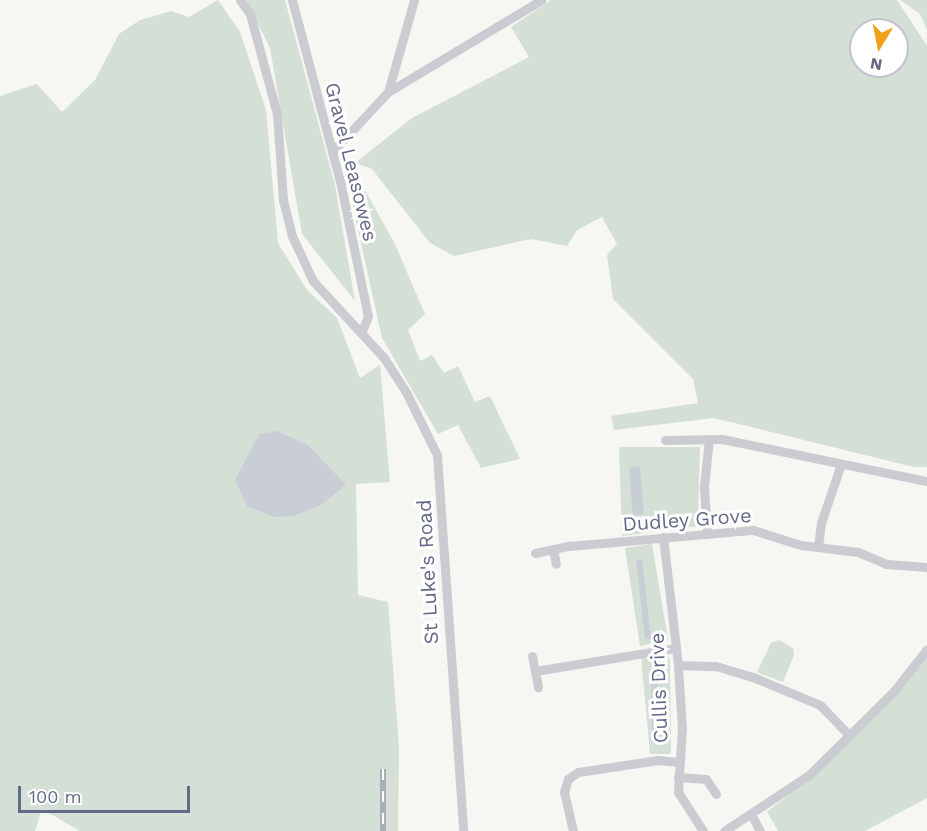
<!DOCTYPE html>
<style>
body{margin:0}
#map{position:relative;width:927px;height:831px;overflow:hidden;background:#f6f7f3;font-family:"Work Sans",sans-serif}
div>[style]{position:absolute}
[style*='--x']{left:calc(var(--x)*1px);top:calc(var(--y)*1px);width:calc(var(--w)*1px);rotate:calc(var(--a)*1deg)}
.green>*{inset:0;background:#d4dfd5}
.water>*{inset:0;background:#c9ced6}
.street>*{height:9px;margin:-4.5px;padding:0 4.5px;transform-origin:4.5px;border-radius:4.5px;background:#cbccd1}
.rail>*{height:6px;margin-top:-3px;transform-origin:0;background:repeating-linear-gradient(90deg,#fff 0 11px,#acadb6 0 22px);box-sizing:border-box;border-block:2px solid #acadb6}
span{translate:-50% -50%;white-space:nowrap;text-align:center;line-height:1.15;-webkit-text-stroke:6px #fff;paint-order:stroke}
.street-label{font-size:20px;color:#636987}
.north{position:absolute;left:849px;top:18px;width:60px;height:60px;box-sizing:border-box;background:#fff;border:2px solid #c1c3cf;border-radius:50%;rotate:190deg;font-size:16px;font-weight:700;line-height:24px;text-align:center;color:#636987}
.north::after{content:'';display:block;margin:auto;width:21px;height:27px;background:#f3a018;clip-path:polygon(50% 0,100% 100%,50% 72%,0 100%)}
.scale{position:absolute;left:18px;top:786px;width:172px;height:27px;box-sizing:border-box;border:3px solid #636987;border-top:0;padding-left:8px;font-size:18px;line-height:21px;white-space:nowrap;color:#636987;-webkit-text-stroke:4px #fff;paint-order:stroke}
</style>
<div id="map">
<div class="green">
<i style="clip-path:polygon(evenodd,218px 0,240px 32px,266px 110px,278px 243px,307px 290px,337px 318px,360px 378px,380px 365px,390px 482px,356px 484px,358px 595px,388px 602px,399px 747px,398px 831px,80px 831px,42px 809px,35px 831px,0 831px,0 96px,37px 84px,62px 112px,95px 80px,119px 34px,140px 20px,171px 11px,189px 17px,218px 0,259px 434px,346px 485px,322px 505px,294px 516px,253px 447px,259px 434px)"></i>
<i style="clip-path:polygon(246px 0,285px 0,335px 185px,355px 301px,302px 234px,270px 48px)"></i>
<i style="clip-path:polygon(evenodd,551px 0,897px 0,927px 46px,927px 467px,914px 467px,714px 418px,614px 430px,611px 416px,698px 403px,693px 379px,613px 299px,607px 255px,617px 244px,602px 217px,577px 230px,567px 246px,531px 239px,454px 256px,430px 243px,372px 169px,355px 163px,412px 118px,529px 57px,511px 27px,551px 0,861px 30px,897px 30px,897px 66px,861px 66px,861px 30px)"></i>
<i style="clip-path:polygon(900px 0,927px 0,927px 30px,920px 14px)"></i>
<i style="clip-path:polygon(359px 189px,366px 192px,394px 242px,425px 314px,408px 330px,420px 361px,432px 355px,444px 373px,458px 366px,475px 402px,490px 396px,520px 459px,481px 468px,458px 425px,438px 434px,382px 338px,351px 198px)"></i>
<i style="clip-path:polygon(619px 447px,700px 447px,698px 526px,622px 536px)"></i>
<i style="clip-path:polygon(652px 544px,668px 640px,640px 646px,625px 548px)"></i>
<i style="clip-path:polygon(779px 640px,793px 648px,794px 655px,783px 682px,757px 672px,771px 643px)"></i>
<i style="clip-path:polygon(666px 653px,670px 660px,671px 754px,650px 754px,641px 657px)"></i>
<i style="clip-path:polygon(927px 655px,927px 798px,865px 831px,778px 831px,767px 812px,828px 763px,902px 688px)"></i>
</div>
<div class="water">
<i style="clip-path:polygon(277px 431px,308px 445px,346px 485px,322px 505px,294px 516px,274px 517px,247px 506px,235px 480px,259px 434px)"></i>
<i style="clip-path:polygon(640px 466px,644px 513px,633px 517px,629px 468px)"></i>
<i style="clip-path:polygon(642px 559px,651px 639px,645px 639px,636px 560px)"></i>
<i style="clip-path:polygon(657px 667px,659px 738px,652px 738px,651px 668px)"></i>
</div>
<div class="street">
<i style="--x:240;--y:0;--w:17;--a:54"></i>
<i style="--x:250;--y:14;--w:104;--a:74.9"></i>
<i style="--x:277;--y:114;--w:86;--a:86"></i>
<i style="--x:283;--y:200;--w:37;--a:76"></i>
<i style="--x:292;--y:236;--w:50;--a:65"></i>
<i style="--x:313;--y:281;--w:105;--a:47.3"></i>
<i style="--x:384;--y:358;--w:40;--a:57.1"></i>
<i style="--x:406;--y:392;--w:70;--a:63.8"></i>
<i style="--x:437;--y:455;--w:377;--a:86"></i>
<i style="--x:292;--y:0;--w:192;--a:75.2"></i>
<i style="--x:341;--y:186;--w:133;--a:78.3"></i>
<i style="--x:368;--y:316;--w:18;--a:112"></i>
<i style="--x:388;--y:92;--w:96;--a:-74.2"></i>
<i style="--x:332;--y:152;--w:82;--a:-47"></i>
<i style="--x:388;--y:92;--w:179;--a:-31"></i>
<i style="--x:665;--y:440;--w:57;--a:-1"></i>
<i style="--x:722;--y:439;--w:209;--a:11.6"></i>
<i style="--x:707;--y:534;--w:47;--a:-93.7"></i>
<i style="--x:704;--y:487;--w:48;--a:-84.1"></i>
<i style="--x:663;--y:537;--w:129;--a:83.3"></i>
<i style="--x:678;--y:665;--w:63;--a:86.4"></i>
<i style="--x:682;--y:728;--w:64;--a:93.6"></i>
<i style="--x:678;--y:792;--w:46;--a:57.3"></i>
<i style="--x:818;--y:547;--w:24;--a:-83"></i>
<i style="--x:821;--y:523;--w:62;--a:-71.3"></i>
<i style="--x:553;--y:550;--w:14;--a:78"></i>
<i style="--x:535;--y:553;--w:35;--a:-12"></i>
<i style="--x:569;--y:546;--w:185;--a:-5"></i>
<i style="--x:753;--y:530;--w:50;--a:17.4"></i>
<i style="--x:801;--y:545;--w:57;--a:7"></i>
<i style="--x:858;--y:552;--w:30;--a:23"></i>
<i style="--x:886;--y:564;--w:41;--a:4.2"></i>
<i style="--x:532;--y:656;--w:32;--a:79"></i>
<i style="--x:678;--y:665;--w:38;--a:2"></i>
<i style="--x:716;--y:666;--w:39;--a:17"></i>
<i style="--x:753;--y:677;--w:73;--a:22.7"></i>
<i style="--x:820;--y:705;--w:42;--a:46"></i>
<i style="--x:535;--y:671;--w:143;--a:-9.3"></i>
<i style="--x:678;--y:777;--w:28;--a:4"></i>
<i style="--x:706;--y:779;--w:18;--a:56"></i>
<i style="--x:751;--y:814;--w:19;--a:62"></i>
<i style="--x:573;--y:831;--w:40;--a:-103"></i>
<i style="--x:564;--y:792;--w:14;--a:-73"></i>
<i style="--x:568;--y:779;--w:12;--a:-35"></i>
<i style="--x:578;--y:772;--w:81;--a:-8.5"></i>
<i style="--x:658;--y:760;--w:20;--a:6"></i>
<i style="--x:724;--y:831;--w:102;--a:-33.4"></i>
<i style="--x:809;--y:775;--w:120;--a:-44.7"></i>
<i style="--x:894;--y:691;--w:53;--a:-51.8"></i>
</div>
<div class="rail">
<i style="--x:383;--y:769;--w:62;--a:90"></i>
</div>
<div class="street-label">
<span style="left:351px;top:162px;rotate:76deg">Gravel Leasowes</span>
<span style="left:687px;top:520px;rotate:-4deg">Dudley Grove</span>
<span style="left:428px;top:572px;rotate:-93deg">St Luke's Road</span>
<span style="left:659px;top:688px;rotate:-92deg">Cullis Drive</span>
</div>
<div class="north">N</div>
<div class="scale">100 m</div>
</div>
